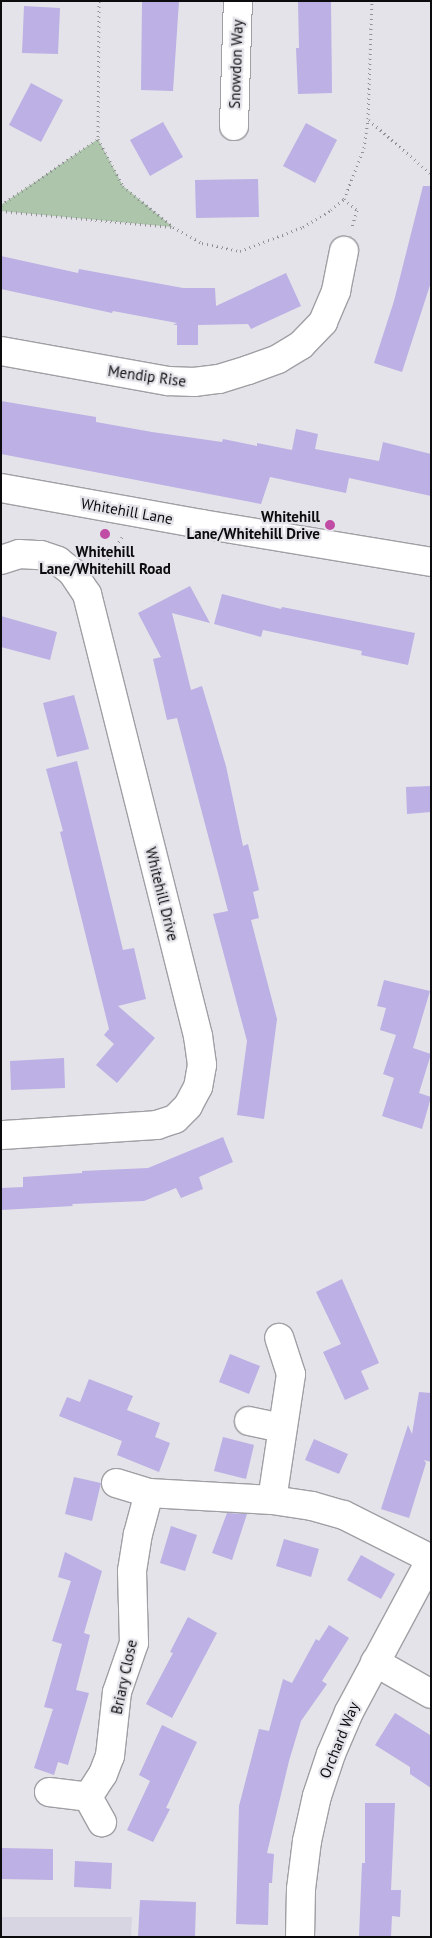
<!DOCTYPE html>
<style>
body{margin:0}
#map{position:relative;width:432px;height:1938px;overflow:hidden;background:#e4e3e9;font-family:"PT Sans",sans-serif}
div>[style]{position:absolute}
[style*='--x']{left:calc(var(--x)*1px);top:calc(var(--y)*1px);width:calc(var(--w)*1px);rotate:calc(var(--a)*1deg)}
.built>*{inset:0;background:#d8d5e3}
.green>*{inset:0;background:#acc5ab}
.building>*{inset:0;background:#bcb0e4}
.path>*{height:3px;margin-top:-1.5px;transform-origin:0;background:repeating-linear-gradient(90deg,#929196 0 1px,transparent 0 5px)}
.roads{filter:drop-shadow(1px 0 #a09fa4) drop-shadow(-1px 0 #a09fa4) drop-shadow(0 1px #a09fa4) drop-shadow(0 -1px #a09fa4)}
.minor>*{height:28px;margin:-14px;padding:0 14px;transform-origin:14px;border-radius:14px;background:#fff}
.major>*{height:28px;margin:-14px;padding:0 14px;transform-origin:14px;border-radius:14px;background:#fff}
.dots>*{width:14px;height:14px;translate:-50% -50%;box-sizing:border-box;border:2px solid #e4e3e9;border-radius:50%}
span{translate:-50% -50%;white-space:nowrap;text-align:center;line-height:1.15;-webkit-text-stroke:4.5px #e4e3e9;paint-order:stroke}
.street-label{font-size:15px;color:#0c0c0e}
.poi-label{font-size:15px;color:#0c0c0e;font-weight:700}
.right{translate:-100% -50%;text-align:right}
.frame{position:absolute;inset:0;border:2px solid #0c0c0e;pointer-events:none}
</style>
<div id="map">
<div class="built">
<i style="clip-path:polygon(1px 1917px,132px 1917px,131px 1937px,1px 1937px)"></i>
</div>
<div class="green">
<i style="clip-path:polygon(98px 139px,123px 186px,173px 227px,1px 211px,1px 205px)"></i>
</div>
<div class="building">
<i style="clip-path:polygon(142px 1px,179px 1px,173px 91px,141px 90px)"></i>
<i style="clip-path:polygon(298px 1px,331px 1px,332px 93px,298px 94px,296px 48px,299px 48px)"></i>
<i style="clip-path:polygon(24px 6px,60px 8px,58px 54px,22px 53px)"></i>
<i style="clip-path:polygon(31px 83px,63px 100px,41px 142px,9px 125px)"></i>
<i style="clip-path:polygon(163px 122px,183px 157px,150px 176px,130px 140px)"></i>
<i style="clip-path:polygon(306px 123px,337px 140px,315px 183px,283px 166px)"></i>
<i style="clip-path:polygon(258px 179px,259px 217px,196px 218px,195px 180px)"></i>
<i style="clip-path:polygon(423px 186px,431px 186px,431px 282px,402px 372px,374px 363px,394px 301px)"></i>
<i style="clip-path:polygon(1px 256px,78px 273px,79px 269px,183px 288px,215px 288px,216px 306px,286px 273px,301px 306px,251px 329px,248px 324px,198px 325px,198px 345px,177px 345px,177px 325px,173px 325px,177px 323px,113px 311px,112px 313px,1px 289px)"></i>
<i style="clip-path:polygon(1px 401px,96px 417px,96px 422px,152px 432px,222px 442px,223px 439px,257px 446px,257px 443px,292px 450px,296px 429px,318px 434px,315px 449px,379px 461px,383px 442px,431px 454px,431px 496px,349px 478px,346px 493px,270px 477px,261px 504px,1px 454px)"></i>
<i style="clip-path:polygon(190px 586px,210px 623px,172px 613px,191px 690px,202px 686px,226px 766px,243px 846px,248px 844px,259px 890px,253px 892px,259px 918px,251px 920px,277px 1019px,264px 1119px,237px 1115px,247px 1041px,213px 914px,228px 911px,177px 718px,167px 720px,153px 659px,161px 657px,138px 613px)"></i>
<i style="clip-path:polygon(222px 594px,281px 609px,282px 607px,415px 633px,408px 665px,361px 655px,362px 651px,263px 630px,261px 637px,214px 624px)"></i>
<i style="clip-path:polygon(1px 616px,57px 632px,50px 660px,1px 647px)"></i>
<i style="clip-path:polygon(74px 695px,89px 749px,57px 757px,43px 703px)"></i>
<i style="clip-path:polygon(77px 761px,123px 950px,134px 948px,146px 999px,118px 1006px,155px 1038px,117px 1083px,96px 1065px,114px 1044px,104px 1035px,109px 1029px,60px 832px,63px 831px,46px 769px)"></i>
<i style="clip-path:polygon(431px 786px,431px 812px,407px 814px,406px 787px)"></i>
<i style="clip-path:polygon(384px 980px,430px 991px,413px 1048px,431px 1054px,419px 1093px,431px 1097px,422px 1129px,382px 1116px,394px 1078px,383px 1074px,396px 1035px,380px 1030px,386px 1008px,377px 1006px)"></i>
<i style="clip-path:polygon(64px 1058px,65px 1088px,11px 1090px,10px 1061px)"></i>
<i style="clip-path:polygon(223px 1137px,233px 1162px,199px 1177px,203px 1189px,181px 1198px,176px 1188px,144px 1201px,72px 1204px,73px 1206px,1px 1210px,1px 1188px,23px 1187px,23px 1177px,82px 1173px,82px 1171px,148px 1168px)"></i>
<i style="clip-path:polygon(342px 1279px,379px 1363px,361px 1371px,369px 1389px,345px 1400px,323px 1352px,341px 1344px,316px 1292px)"></i>
<i style="clip-path:polygon(230px 1354px,260px 1366px,249px 1394px,219px 1382px)"></i>
<i style="clip-path:polygon(89px 1379px,133px 1396px,127px 1410px,160px 1423px,155px 1437px,170px 1443px,159px 1472px,117px 1455px,122px 1441px,59px 1416px,67px 1397px,80px 1402px)"></i>
<i style="clip-path:polygon(419px 1392px,431px 1393px,431px 1462px,424px 1460px,426px 1463px,409px 1518px,381px 1509px,408px 1425px,412px 1434px)"></i>
<i style="clip-path:polygon(223px 1437px,254px 1445px,246px 1479px,214px 1471px)"></i>
<i style="clip-path:polygon(314px 1439px,348px 1454px,339px 1474px,305px 1460px)"></i>
<i style="clip-path:polygon(74px 1477px,101px 1483px,92px 1521px,65px 1514px)"></i>
<i style="clip-path:polygon(227px 1513px,247px 1514px,232px 1560px,212px 1553px)"></i>
<i style="clip-path:polygon(171px 1526px,197px 1535px,185px 1571px,160px 1563px)"></i>
<i style="clip-path:polygon(284px 1539px,319px 1549px,311px 1577px,276px 1566px)"></i>
<i style="clip-path:polygon(65px 1552px,102px 1571px,84px 1633px,90px 1635px,76px 1690px,89px 1693px,68px 1765px,58px 1762px,54px 1775px,34px 1768px,53px 1709px,44px 1707px,62px 1644px,52px 1641px,71px 1581px,58px 1577px)"></i>
<i style="clip-path:polygon(361px 1555px,395px 1574px,381px 1599px,347px 1580px)"></i>
<i style="clip-path:polygon(188px 1617px,217px 1633px,172px 1718px,146px 1704px,173px 1653px,170px 1652px)"></i>
<i style="clip-path:polygon(329px 1625px,349px 1638px,322px 1681px,327px 1684px,301px 1721px,289px 1761px,267px 1853px,274px 1854px,272px 1883px,269px 1883px,268px 1925px,236px 1924px,239px 1806px,259px 1729px,269px 1731px,283px 1679px,292px 1683px,316px 1639px,319px 1641px)"></i>
<i style="clip-path:polygon(395px 1713px,430px 1735px,431px 1734px,431px 1788px,410px 1774px,410px 1767px,375px 1745px)"></i>
<i style="clip-path:polygon(162px 1725px,197px 1742px,166px 1808px,170px 1809px,153px 1842px,127px 1830px,150px 1781px,139px 1775px)"></i>
<i style="clip-path:polygon(365px 1803px,395px 1803px,391px 1890px,401px 1890px,400px 1917px,392px 1916px,391px 1937px,359px 1937px,362px 1863px,365px 1863px)"></i>
<i style="clip-path:polygon(2px 1848px,53px 1849px,53px 1880px,2px 1879px)"></i>
<i style="clip-path:polygon(75px 1861px,112px 1863px,111px 1889px,74px 1887px)"></i>
<i style="clip-path:polygon(140px 1900px,196px 1902px,195px 1937px,138px 1937px)"></i>
</div>
<div class="path">
<i style="--x:99;--y:1;--w:138;--a:90.4"></i>
<i style="--x:98;--y:139;--w:53;--a:62"></i>
<i style="--x:123;--y:186;--w:65;--a:39.4"></i>
<i style="--x:173;--y:227;--w:33;--a:29"></i>
<i style="--x:202;--y:243;--w:39;--a:12"></i>
<i style="--x:240;--y:251;--w:67;--a:-20.9"></i>
<i style="--x:303;--y:227;--w:33;--a:-31"></i>
<i style="--x:331;--y:210;--w:17;--a:-40"></i>
<i style="--x:344;--y:199;--w:55;--a:-68.6"></i>
<i style="--x:364;--y:148;--w:29;--a:-82"></i>
<i style="--x:368;--y:119;--w:118;--a:-88.1"></i>
<i style="--x:369;--y:120;--w:82;--a:41.1"></i>
<i style="--x:344;--y:199;--w:17;--a:40"></i>
<i style="--x:357;--y:210;--w:17;--a:107"></i>
<i style="--x:1;--y:205;--w:117;--a:-34.2"></i>
<i style="--x:1;--y:211;--w:172;--a:5.3"></i>
<i style="--x:102;--y:567;--w:36;--a:-56"></i>
</div>
<div class="roads">
<div class="minor">
<i style="--x:234;--y:126;--w:125;--a:-88.2"></i>
<i style="--x:1;--y:351;--w:170;--a:10.2"></i>
<i style="--x:168;--y:381;--w:26;--a:2"></i>
<i style="--x:194;--y:382;--w:25;--a:-7"></i>
<i style="--x:219;--y:379;--w:30;--a:-17"></i>
<i style="--x:248;--y:370;--w:32;--a:-20"></i>
<i style="--x:278;--y:359;--w:27;--a:-31"></i>
<i style="--x:301;--y:345;--w:32;--a:-46"></i>
<i style="--x:323;--y:322;--w:34;--a:-67"></i>
<i style="--x:336;--y:291;--w:41;--a:-78.7"></i>
<i style="--x:1;--y:560;--w:19;--a:-18"></i>
<i style="--x:19;--y:554;--w:22;--a:3"></i>
<i style="--x:41;--y:555;--w:18;--a:19"></i>
<i style="--x:58;--y:561;--w:18;--a:38"></i>
<i style="--x:72;--y:572;--w:27;--a:56"></i>
<i style="--x:87;--y:594;--w:456;--a:75.9"></i>
<i style="--x:198;--y:1036;--w:29;--a:82"></i>
<i style="--x:202;--y:1065;--w:22;--a:100"></i>
<i style="--x:198;--y:1087;--w:21;--a:118"></i>
<i style="--x:188;--y:1106;--w:18;--a:135"></i>
<i style="--x:175;--y:1119;--w:19;--a:162"></i>
<i style="--x:157;--y:1125;--w:156;--a:176.3"></i>
<i style="--x:249;--y:1421;--w:34;--a:12"></i>
<i style="--x:116;--y:1483;--w:34;--a:17"></i>
<i style="--x:149;--y:1493;--w:123;--a:3.3"></i>
<i style="--x:272;--y:1500;--w:40;--a:8.5"></i>
<i style="--x:312;--y:1506;--w:33;--a:16"></i>
<i style="--x:344;--y:1515;--w:97;--a:26.8"></i>
<i style="--x:272;--y:1500;--w:127;--a:-81.4"></i>
<i style="--x:291;--y:1374;--w:38;--a:-108"></i>
<i style="--x:375;--y:1662;--w:64;--a:29.7"></i>
<i style="--x:49;--y:1792;--w:39;--a:7"></i>
<i style="--x:88;--y:1797;--w:29;--a:61"></i>
<i style="--x:88;--y:1797;--w:27;--a:-57"></i>
<i style="--x:103;--y:1774;--w:19;--a:-69"></i>
<i style="--x:110;--y:1756;--w:64;--a:-83.8"></i>
<i style="--x:117;--y:1692;--w:52;--a:-70.9"></i>
<i style="--x:134;--y:1643;--w:72;--a:-91.6"></i>
<i style="--x:132;--y:1571;--w:37;--a:-81"></i>
<i style="--x:138;--y:1534;--w:42;--a:-75"></i>
<i style="--x:300;--y:1937;--w:48;--a:-88.8"></i>
<i style="--x:301;--y:1889;--w:48;--a:-82.9"></i>
<i style="--x:307;--y:1841;--w:46;--a:-77.5"></i>
<i style="--x:317;--y:1796;--w:44;--a:-71.6"></i>
<i style="--x:331;--y:1754;--w:46;--a:-66.8"></i>
<i style="--x:349;--y:1712;--w:174;--a:-61.8"></i>
</div>
<div class="major">
<i style="--x:1;--y:488;--w:204;--a:10.2"></i>
<i style="--x:202;--y:524;--w:232;--a:9.4"></i>
</div>
</div>
<div class="dots">
<i style="left:330px;top:525px;background:#c04ca5"></i>
<i style="left:105px;top:534px;background:#c04ca5"></i>
</div>
<div class="street-label">
<span style="left:236px;top:64px;rotate:-88deg">Snowdon Way</span>
<span style="left:147px;top:376px;rotate:8deg">Mendip Rise</span>
<span style="left:127px;top:511px;rotate:10deg">Whitehill Lane</span>
<span style="left:162px;top:894px;rotate:76deg">Whitehill Drive</span>
<span style="left:124px;top:1677px;rotate:-78deg">Briary Close</span>
<span style="left:339px;top:1740px;rotate:-68deg">Orchard Way</span>
</div>
<div class="poi-label">
<span class="right" style="left:320px;top:525px">Whitehill<br>Lane/Whitehill Drive</span>
<span style="left:105px;top:560px">Whitehill<br>Lane/Whitehill Road</span>
</div>
<div class="frame"></div>
</div>
